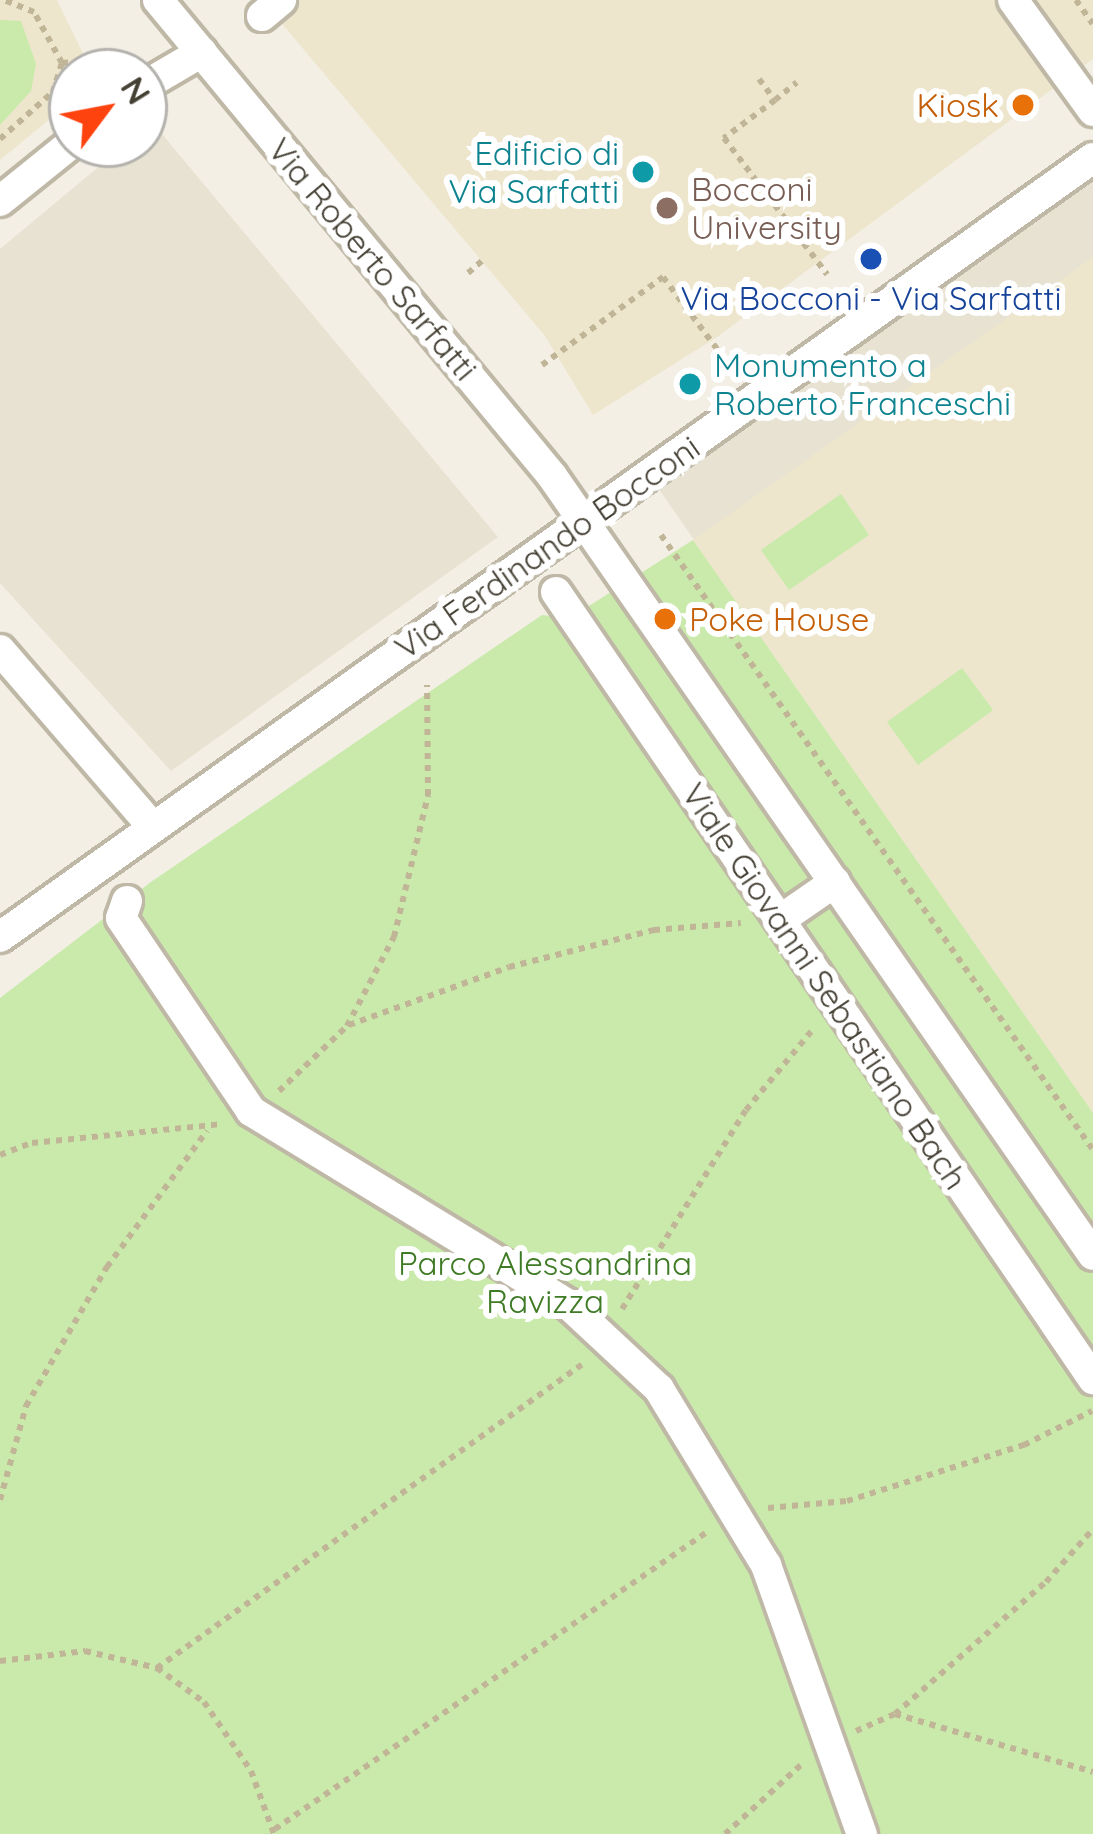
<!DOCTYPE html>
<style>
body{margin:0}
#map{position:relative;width:1093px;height:1834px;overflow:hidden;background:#f3efe4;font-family:Quicksand,sans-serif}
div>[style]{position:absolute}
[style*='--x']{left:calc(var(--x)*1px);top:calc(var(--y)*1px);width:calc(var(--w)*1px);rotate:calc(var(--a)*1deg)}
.residential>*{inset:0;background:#e7e2d2}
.education>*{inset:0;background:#ede6cd}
.green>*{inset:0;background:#c9eaaa}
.path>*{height:6px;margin-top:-3px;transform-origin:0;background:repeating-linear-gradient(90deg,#c1b597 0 6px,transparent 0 12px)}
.roads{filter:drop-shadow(3px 0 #bfb8a6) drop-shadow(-3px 0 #bfb8a6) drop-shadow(0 3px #bfb8a6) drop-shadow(0 -3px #bfb8a6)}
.street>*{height:30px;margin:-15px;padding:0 15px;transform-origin:15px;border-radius:15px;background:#fff}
.dots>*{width:33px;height:33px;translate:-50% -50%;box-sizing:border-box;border:6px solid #fff;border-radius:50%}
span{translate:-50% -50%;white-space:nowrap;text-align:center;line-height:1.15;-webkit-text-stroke:12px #fff;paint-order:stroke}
.food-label{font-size:33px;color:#c56008}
.right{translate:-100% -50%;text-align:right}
.left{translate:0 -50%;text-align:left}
.culture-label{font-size:33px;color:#0d838f}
.education-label{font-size:33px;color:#785e54}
.street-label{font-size:33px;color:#454034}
.transit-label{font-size:33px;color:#164399}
.park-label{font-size:33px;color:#3f7a25}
.north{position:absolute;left:48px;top:48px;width:120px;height:120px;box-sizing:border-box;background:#fff;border:3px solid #b5b3ae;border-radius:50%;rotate:58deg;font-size:33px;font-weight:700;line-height:48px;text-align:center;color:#454034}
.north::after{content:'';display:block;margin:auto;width:42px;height:54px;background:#ff430f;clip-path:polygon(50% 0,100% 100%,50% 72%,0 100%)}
</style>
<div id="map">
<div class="residential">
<i style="clip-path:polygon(152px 122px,498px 537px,171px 771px,0 583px,0 249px,126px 144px,144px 144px)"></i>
<i style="clip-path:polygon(1093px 158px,1093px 1113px,649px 475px)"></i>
</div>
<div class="education">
<i style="clip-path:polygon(0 0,57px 0,87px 62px,84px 72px,72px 72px,68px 104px,0 160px)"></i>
<i style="clip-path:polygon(262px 0,1093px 0,1093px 59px,717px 337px,593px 415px,545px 336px)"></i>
<i style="clip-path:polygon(1093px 257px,1093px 1113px,693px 540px)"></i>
</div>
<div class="green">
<i style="clip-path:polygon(0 20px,21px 21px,36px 64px,31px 91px,0 125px)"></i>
<i style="clip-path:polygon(841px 494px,869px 535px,789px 590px,761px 550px)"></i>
<i style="clip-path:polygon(693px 540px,1093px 1113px,1093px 1834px,0 1834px,0 998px,151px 882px,542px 615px,570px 618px)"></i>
<i style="clip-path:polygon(962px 668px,993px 710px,918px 765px,887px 722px)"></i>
</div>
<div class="path">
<i style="--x:1076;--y:0;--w:29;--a:55"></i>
<i style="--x:62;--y:63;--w:56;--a:-5.1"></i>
<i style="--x:759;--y:79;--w:26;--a:53"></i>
<i style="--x:775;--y:100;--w:28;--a:-39"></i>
<i style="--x:775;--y:100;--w:64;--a:143.3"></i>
<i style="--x:724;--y:138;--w:171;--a:52.9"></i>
<i style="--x:0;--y:139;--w:71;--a:-41.6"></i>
<i style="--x:53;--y:92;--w:30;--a:-73"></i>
<i style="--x:62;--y:63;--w:58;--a:-118.8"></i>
<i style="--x:34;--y:12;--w:31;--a:-158"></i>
<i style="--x:468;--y:273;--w:21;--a:-41"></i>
<i style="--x:542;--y:365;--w:150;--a:-36"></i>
<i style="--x:663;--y:277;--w:95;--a:53.1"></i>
<i style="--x:661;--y:535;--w:752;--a:54.91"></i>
<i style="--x:349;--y:1025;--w:170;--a:-19.9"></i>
<i style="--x:509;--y:967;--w:150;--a:-14.3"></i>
<i style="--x:654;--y:930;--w:87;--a:-4.6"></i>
<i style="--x:279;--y:1091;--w:94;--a:-43.7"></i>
<i style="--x:347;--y:1026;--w:101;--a:-62.2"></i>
<i style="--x:394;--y:937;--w:146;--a:-76.5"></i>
<i style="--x:428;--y:795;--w:110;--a:-90.5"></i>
<i style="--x:0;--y:1155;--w:34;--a:-21"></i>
<i style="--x:32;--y:1143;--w:190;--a:-5.7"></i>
<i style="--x:622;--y:1309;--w:234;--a:-58.1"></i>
<i style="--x:746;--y:1110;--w:107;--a:-50.3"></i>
<i style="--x:0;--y:1500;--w:98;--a:-74.5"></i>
<i style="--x:26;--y:1406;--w:161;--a:-59.8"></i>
<i style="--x:107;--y:1267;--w:169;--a:-53.7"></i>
<i style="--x:768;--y:1508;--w:79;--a:-5.1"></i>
<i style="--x:847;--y:1501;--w:186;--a:-17.6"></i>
<i style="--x:1024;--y:1445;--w:76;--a:-26.6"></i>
<i style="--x:0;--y:1661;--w:86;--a:-6.7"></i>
<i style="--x:85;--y:1651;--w:74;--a:13.3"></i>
<i style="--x:157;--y:1668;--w:58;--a:35.9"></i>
<i style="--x:204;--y:1702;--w:83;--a:55.7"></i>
<i style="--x:251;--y:1771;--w:67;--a:69.9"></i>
<i style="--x:157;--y:1668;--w:525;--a:-35.54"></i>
<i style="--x:895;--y:1714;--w:206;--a:16.3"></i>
<i style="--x:856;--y:1731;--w:43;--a:-23.6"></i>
<i style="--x:895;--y:1714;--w:201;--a:-41.2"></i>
<i style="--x:1046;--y:1582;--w:71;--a:-48.4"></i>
<i style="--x:275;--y:1829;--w:524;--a:-34.51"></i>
<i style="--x:725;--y:1834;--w:107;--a:-42.3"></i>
</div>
<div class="roads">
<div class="street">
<i style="--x:158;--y:0;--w:618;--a:50.38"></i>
<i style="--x:552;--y:476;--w:948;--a:55.22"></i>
<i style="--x:1013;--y:0;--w:137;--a:54.2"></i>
<i style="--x:262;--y:16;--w:25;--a:-40"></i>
<i style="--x:144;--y:86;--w:67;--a:-30.4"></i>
<i style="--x:0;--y:201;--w:92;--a:-38.9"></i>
<i style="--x:556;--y:592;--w:953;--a:55.69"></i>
<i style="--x:0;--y:650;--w:233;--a:49.2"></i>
<i style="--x:127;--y:901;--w:18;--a:109"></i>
<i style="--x:121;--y:918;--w:233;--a:56"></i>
<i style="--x:251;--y:1111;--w:373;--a:31.4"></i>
<i style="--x:569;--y:1305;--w:123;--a:43"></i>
<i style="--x:659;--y:1389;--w:206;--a:58.7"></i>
<i style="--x:766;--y:1565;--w:286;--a:70.4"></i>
<i style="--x:780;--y:920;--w:67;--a:-34.6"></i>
<i style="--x:0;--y:937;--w:1342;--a:-35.48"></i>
</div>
</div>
<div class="dots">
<i style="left:1023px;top:105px;background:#e8710a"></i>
<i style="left:643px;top:172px;background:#0f9aa8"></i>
<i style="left:667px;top:208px;background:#8d6e63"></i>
<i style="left:871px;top:259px;background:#1a4fb4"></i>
<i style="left:690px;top:384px;background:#0f9aa8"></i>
<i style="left:665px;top:619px;background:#e8710a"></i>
</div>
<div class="food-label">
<span class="right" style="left:999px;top:105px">Kiosk</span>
<span class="left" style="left:689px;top:619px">Poke House</span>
</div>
<div class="culture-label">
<span class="right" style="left:619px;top:172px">Edificio di<br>Via Sarfatti</span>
<span class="left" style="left:714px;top:384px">Monumento a<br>Roberto Franceschi</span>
</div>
<div class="education-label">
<span class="left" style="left:691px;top:208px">Bocconi<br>University</span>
</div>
<div class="street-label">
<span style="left:373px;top:259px;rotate:50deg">Via Roberto Sarfatti</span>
<span style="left:547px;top:547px;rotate:-35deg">Via Ferdinando Bocconi</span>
<span style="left:825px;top:986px;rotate:56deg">Viale Giovanni Sebastiano Bach</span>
</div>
<div class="transit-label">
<span style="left:871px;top:298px">Via Bocconi - Via Sarfatti</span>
</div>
<div class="park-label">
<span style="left:545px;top:1282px">Parco Alessandrina<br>Ravizza</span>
</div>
<div class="north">N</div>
</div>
